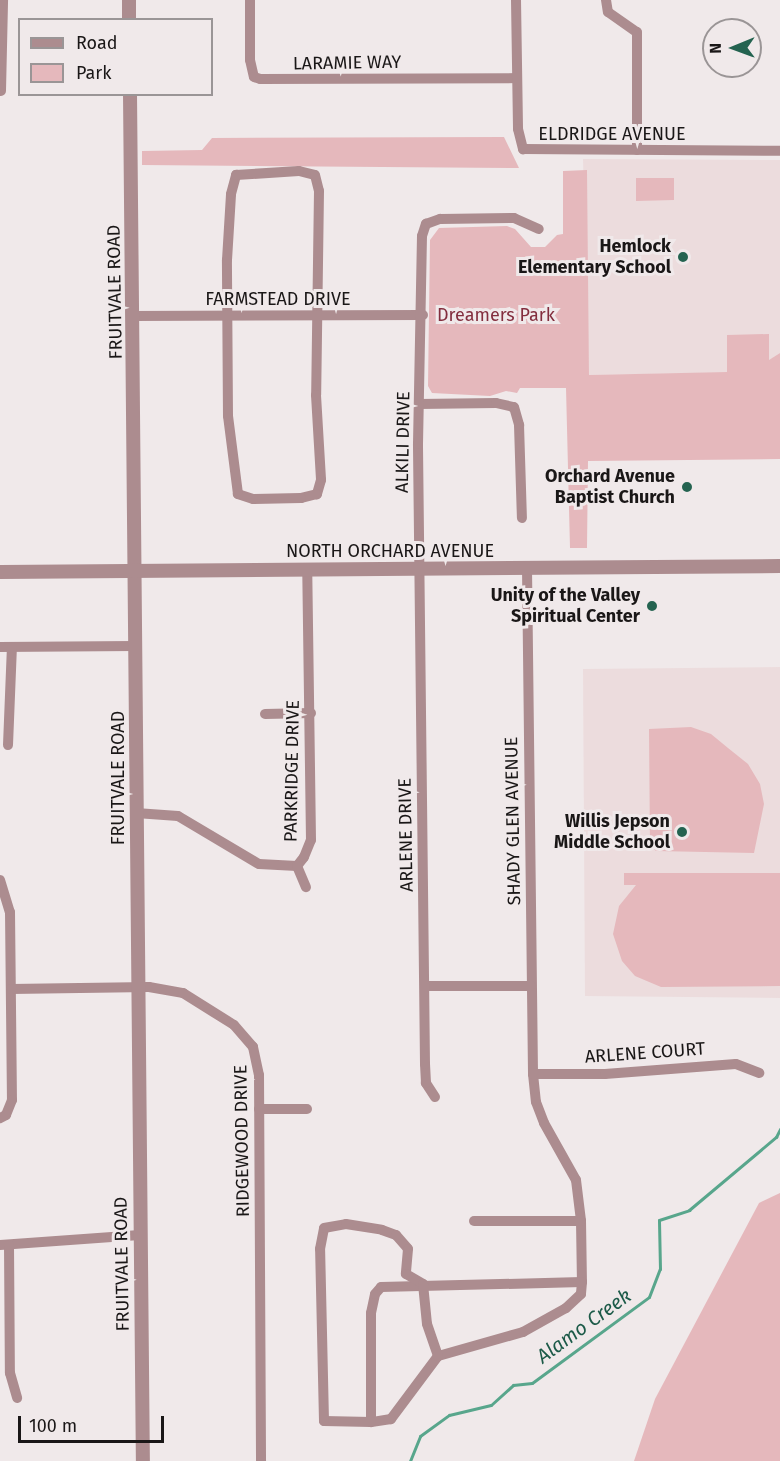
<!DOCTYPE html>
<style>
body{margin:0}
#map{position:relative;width:780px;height:1461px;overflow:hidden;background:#f0e9ea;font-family:"Fira Sans",sans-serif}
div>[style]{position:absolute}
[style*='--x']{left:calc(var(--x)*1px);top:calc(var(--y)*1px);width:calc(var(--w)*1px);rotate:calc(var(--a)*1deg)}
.built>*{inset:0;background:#ecdcdd}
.green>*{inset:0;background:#e5b8bc}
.stream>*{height:3px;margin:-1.5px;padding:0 1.5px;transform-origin:1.5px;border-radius:1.5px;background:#58a68c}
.minor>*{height:10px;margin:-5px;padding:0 5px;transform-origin:5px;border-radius:5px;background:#ac8c8f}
.tertiary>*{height:14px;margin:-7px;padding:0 7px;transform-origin:7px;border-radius:7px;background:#ac8c8f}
.dots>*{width:16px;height:16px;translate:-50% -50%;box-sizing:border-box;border:3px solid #f0e9ea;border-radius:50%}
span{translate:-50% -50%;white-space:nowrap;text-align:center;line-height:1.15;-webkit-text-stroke:6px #f0e9ea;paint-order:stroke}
.street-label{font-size:18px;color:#1a1717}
.poi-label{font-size:18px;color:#1a1717;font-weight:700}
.right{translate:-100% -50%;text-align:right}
.park-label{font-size:18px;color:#832e3e}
.water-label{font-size:20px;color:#1c5a48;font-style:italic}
.legend{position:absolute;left:18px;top:18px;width:195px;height:78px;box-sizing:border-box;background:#f0e9ea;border:2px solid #9a9596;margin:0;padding:8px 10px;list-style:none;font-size:18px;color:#1a1717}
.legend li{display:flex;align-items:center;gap:12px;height:30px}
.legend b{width:30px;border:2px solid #9a9596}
.north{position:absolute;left:702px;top:18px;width:60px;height:60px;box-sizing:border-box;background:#f0e9ea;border:2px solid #9a9596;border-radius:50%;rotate:269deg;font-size:16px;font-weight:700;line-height:24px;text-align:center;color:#1a1717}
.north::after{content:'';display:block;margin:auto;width:21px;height:27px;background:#246350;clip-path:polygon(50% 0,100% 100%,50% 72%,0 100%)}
.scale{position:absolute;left:18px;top:1416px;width:146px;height:27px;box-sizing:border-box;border:3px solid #1a1717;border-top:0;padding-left:8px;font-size:18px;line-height:21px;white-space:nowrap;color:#1a1717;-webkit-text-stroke:4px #f0e9ea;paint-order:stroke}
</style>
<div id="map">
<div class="built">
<i style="clip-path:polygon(583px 159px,780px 160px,780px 353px,752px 372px,589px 375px)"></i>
<i style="clip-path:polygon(780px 667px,780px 998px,585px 996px,583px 669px)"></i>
</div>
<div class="green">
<i style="clip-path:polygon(504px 137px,519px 168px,142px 165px,142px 151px,202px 150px,212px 138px)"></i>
<i style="clip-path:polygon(587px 170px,589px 375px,727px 372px,727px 335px,769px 334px,769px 360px,780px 353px,780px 459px,588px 461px,587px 548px,570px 548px,566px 388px,520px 388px,517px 393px,506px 391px,490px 396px,432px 393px,428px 386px,430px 240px,439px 228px,507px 226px,515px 229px,531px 247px,545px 247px,557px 235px,563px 234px,563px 171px)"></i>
<i style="clip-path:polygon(636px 178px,674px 178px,674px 200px,636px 201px)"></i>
<i style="clip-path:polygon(691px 727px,711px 734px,728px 748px,748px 764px,760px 784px,764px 804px,754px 853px,656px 851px,650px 845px,649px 729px)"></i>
<i style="clip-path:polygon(624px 873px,780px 873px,780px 986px,661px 987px,635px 976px,622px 961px,613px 934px,619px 906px,636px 885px,624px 885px)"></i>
<i style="clip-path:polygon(780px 1193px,780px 1461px,634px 1461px,655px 1399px,759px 1203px)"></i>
</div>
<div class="stream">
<i style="--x:410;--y:1461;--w:27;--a:-68"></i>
<i style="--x:420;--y:1436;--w:36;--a:-36"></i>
<i style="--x:449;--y:1415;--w:43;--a:-13.4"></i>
<i style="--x:491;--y:1405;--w:30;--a:-42"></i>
<i style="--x:513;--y:1385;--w:19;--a:-6"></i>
<i style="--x:532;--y:1383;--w:145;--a:-36.3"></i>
<i style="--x:649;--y:1297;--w:30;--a:-69"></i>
<i style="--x:660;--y:1269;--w:49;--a:-91.2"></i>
<i style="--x:659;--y:1220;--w:32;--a:-18"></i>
<i style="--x:689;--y:1210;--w:114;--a:-40"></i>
<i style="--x:776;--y:1137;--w:9;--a:-63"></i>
</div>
<div class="minor">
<i style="--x:250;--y:0;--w:60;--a:90"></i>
<i style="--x:250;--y:60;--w:17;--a:77"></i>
<i style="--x:254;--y:77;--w:6;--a:18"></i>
<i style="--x:260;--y:79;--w:257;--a:-0.2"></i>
<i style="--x:516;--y:0;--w:129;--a:89.1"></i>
<i style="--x:518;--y:129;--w:21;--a:76"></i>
<i style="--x:523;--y:149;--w:257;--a:0.4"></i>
<i style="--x:606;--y:0;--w:12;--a:81"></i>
<i style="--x:608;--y:12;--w:35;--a:35"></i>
<i style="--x:637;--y:32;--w:118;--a:90"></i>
<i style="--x:1;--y:91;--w:91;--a:-88.7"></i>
<i style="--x:299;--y:171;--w:16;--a:14"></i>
<i style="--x:315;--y:175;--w:16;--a:76"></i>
<i style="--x:319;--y:191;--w:204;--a:90.8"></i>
<i style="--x:316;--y:395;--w:85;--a:86.6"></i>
<i style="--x:321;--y:480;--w:15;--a:106"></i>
<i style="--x:317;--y:494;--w:16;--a:166"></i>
<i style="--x:301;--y:498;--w:48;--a:178.8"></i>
<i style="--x:253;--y:499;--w:16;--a:-162"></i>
<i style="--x:238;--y:494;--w:79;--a:-97.3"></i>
<i style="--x:228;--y:416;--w:156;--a:-90.4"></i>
<i style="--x:227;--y:260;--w:66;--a:-86.5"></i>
<i style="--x:231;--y:194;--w:20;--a:-75"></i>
<i style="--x:236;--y:175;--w:63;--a:-3.6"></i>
<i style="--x:133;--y:316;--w:290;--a:-0.2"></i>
<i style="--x:419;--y:404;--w:77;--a:-0.7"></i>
<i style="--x:496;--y:403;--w:18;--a:13"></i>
<i style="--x:514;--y:407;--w:19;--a:74"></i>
<i style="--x:519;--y:425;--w:93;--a:88.2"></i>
<i style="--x:527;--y:568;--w:506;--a:89.32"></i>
<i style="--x:533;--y:1074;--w:28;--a:84"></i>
<i style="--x:536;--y:1102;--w:22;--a:69"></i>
<i style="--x:544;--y:1123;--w:65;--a:60.7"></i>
<i style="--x:576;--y:1180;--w:41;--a:83"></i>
<i style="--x:581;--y:1221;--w:61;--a:89.1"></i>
<i style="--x:582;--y:1282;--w:12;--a:95"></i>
<i style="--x:581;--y:1294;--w:21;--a:137"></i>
<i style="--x:566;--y:1308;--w:49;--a:150.8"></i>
<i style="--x:523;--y:1332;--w:88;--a:164.2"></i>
<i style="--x:438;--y:1356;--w:79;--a:126.7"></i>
<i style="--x:391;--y:1419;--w:20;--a:171"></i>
<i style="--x:371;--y:1422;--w:109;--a:-90"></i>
<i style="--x:371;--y:1313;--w:19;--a:-78"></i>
<i style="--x:375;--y:1294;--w:9;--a:-49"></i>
<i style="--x:381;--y:1287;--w:201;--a:-1.4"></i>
<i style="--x:0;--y:647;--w:135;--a:-0.4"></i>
<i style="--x:265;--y:714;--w:46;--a:-1.2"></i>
<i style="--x:8;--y:745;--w:98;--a:-87.7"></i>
<i style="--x:136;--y:813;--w:42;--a:4.1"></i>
<i style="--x:178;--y:816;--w:94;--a:30.7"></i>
<i style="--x:259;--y:864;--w:38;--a:3"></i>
<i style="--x:297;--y:866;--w:11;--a:-52"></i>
<i style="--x:304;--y:857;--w:18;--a:-68"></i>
<i style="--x:311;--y:840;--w:270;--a:-90.8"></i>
<i style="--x:297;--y:866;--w:23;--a:67"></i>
<i style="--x:0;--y:880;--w:34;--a:73"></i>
<i style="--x:10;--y:912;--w:188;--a:89.4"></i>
<i style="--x:12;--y:1100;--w:16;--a:112"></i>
<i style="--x:6;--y:1115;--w:7;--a:153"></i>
<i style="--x:425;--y:986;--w:106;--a:0"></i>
<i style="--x:11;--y:989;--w:138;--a:-0.8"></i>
<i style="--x:149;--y:987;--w:35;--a:10"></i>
<i style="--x:183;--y:993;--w:60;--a:32.1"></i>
<i style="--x:234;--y:1025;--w:29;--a:49"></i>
<i style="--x:253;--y:1047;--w:29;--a:78"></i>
<i style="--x:259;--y:1075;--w:386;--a:89.7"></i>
<i style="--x:533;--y:1074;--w:72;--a:0"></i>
<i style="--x:605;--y:1074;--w:131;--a:-4.4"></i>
<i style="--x:736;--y:1064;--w:25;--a:21"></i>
<i style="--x:435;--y:1097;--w:17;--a:-123"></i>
<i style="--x:426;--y:1083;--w:19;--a:-93"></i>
<i style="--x:425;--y:1064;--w:620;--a:-90.65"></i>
<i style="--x:418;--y:444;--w:208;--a:-88.9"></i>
<i style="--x:422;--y:236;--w:13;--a:-72"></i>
<i style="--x:426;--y:224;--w:15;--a:-20"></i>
<i style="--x:440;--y:219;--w:74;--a:-0.8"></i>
<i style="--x:514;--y:218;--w:27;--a:24"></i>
<i style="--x:259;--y:1109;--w:48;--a:0"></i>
<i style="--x:474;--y:1221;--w:107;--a:0"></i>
<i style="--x:0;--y:1245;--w:140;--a:-4.1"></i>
<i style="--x:9;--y:1245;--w:128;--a:89.6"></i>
<i style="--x:10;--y:1373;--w:26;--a:74"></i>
<i style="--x:371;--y:1422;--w:47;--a:-178.8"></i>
<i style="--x:324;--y:1421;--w:172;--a:-91.3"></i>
<i style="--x:320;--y:1249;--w:21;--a:-79"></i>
<i style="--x:324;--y:1228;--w:22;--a:-10"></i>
<i style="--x:346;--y:1224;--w:36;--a:9"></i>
<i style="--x:382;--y:1230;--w:15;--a:20"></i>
<i style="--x:396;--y:1235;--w:18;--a:49"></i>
<i style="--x:408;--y:1249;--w:25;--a:95"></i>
<i style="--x:406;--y:1274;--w:20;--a:30"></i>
<i style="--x:423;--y:1284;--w:40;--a:84.3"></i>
<i style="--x:427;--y:1324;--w:34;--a:71"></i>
</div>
<div class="tertiary">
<i style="--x:129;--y:0;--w:20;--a:90"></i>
<i style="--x:130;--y:94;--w:1367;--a:89.46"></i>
<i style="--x:0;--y:572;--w:780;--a:-0.44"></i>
</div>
<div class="dots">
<i style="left:683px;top:257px;background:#246350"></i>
<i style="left:687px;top:487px;background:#246350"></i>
<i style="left:652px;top:606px;background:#246350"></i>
<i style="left:682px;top:832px;background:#246350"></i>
</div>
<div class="street-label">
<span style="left:347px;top:63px;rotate:-1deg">LARAMIE WAY</span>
<span style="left:612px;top:134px">ELDRIDGE AVENUE</span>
<span style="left:115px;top:292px;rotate:-91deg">FRUITVALE ROAD</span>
<span style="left:278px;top:299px">FARMSTEAD DRIVE</span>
<span style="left:403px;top:442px;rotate:-89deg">ALKILI DRIVE</span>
<span style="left:390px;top:551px">NORTH ORCHARD AVENUE</span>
<span style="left:292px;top:771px;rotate:-89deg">PARKRIDGE DRIVE</span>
<span style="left:118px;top:778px;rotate:-90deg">FRUITVALE ROAD</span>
<span style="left:513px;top:821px;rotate:-91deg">SHADY GLEN AVENUE</span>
<span style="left:406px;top:835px;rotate:-91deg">ARLENE DRIVE</span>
<span style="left:645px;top:1053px;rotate:-4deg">ARLENE COURT</span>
<span style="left:242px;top:1141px;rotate:-91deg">RIDGEWOOD DRIVE</span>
<span style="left:122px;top:1264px;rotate:-91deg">FRUITVALE ROAD</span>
</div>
<div class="poi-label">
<span class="right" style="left:671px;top:257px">Hemlock<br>Elementary School</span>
<span class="right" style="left:675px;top:487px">Orchard Avenue<br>Baptist Church</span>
<span class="right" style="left:640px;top:606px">Unity of the Valley<br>Spiritual Center</span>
<span class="right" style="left:670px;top:832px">Willis Jepson<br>Middle School</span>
</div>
<div class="park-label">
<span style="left:496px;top:315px">Dreamers Park</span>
</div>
<div class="water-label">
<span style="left:584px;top:1326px;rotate:-36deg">Alamo Creek</span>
</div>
<ul class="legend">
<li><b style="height:8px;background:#ac8c8f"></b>Road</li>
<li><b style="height:16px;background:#e5b8bc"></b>Park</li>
</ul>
<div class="north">N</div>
<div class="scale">100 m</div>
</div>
